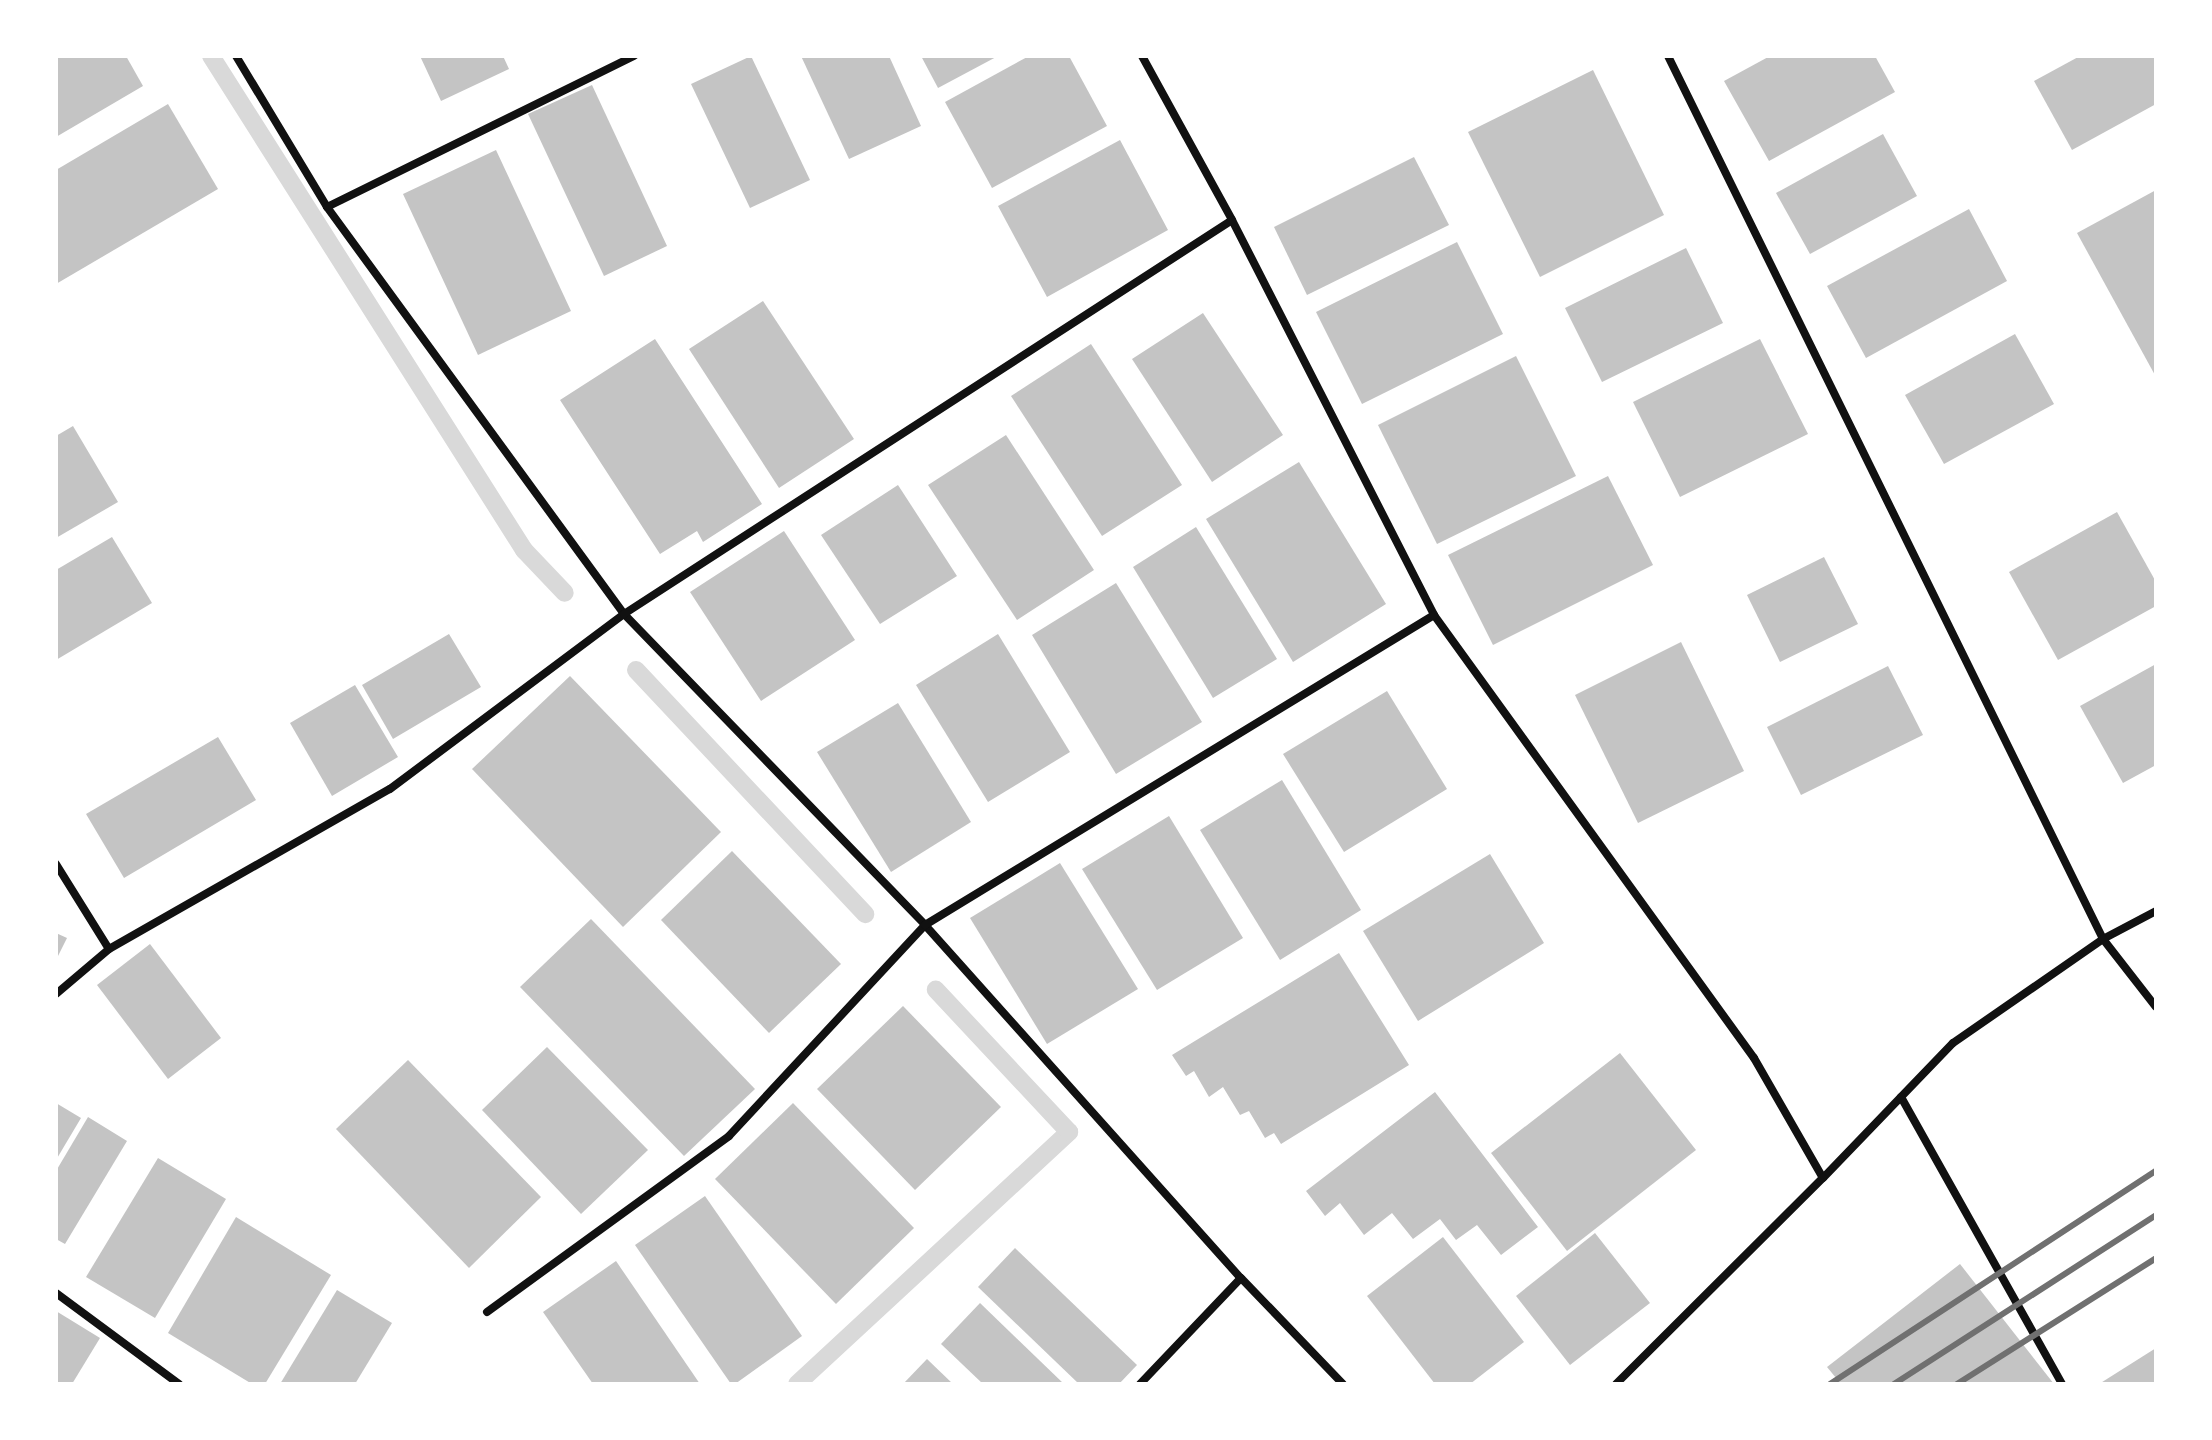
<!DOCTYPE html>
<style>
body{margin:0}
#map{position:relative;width:2212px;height:1440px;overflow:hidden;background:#fff;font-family:"Space Grotesk",sans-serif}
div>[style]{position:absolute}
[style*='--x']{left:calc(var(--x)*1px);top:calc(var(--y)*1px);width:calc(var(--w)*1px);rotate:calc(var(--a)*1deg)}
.stream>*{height:18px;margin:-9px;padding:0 9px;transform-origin:9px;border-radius:9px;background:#d9d9d9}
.building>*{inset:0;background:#c4c4c4}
.minor>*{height:8px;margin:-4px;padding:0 4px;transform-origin:4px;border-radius:4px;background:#111}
.rail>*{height:6px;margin:-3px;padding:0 3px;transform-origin:3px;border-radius:3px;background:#707070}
span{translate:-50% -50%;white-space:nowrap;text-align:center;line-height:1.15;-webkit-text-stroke:7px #fff;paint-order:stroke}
.frame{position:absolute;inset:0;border:58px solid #fff;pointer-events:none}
</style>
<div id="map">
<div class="stream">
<i style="--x:211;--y:56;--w:585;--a:57.64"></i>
<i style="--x:524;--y:550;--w:59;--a:46.4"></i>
<i style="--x:636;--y:670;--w:335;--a:46.8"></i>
<i style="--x:797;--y:1384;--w:371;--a:-42.8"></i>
<i style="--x:1069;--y:1132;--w:195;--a:-133.1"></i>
</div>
<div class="building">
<i style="clip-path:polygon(56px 56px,126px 56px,143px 86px,56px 137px)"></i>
<i style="clip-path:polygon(420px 56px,503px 56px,509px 69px,441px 101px)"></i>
<i style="clip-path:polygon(751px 56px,810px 180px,750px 208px,691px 84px)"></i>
<i style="clip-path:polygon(801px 56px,889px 56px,921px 126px,849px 159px)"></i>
<i style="clip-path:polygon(921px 56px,998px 56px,938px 88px)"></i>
<i style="clip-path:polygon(1029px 56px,1069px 56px,1107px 126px,992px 188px,945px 102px)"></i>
<i style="clip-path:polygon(1770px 56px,1875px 56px,1895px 92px,1769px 161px,1724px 81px)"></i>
<i style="clip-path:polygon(2080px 56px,2156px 56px,2156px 104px,2072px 150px,2034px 81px)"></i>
<i style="clip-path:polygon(1593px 70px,1664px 215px,1540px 277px,1468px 132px)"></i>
<i style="clip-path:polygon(592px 85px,667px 246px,604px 276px,528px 114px)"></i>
<i style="clip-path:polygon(168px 104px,218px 189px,56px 284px,56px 170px)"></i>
<i style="clip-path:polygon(1883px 134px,1917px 196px,1810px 254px,1776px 193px)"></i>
<i style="clip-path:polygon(1120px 140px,1168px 230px,1047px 297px,998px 206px)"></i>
<i style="clip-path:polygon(496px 150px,571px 311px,478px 355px,403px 194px)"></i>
<i style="clip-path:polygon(1414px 157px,1449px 225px,1307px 295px,1274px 227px)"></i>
<i style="clip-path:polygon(2156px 190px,2156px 377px,2077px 233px)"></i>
<i style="clip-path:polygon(1969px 209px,2007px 281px,1866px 358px,1827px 286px)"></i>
<i style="clip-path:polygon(1457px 242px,1503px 334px,1362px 404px,1316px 312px)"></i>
<i style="clip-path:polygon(1686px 248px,1723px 323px,1602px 382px,1565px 308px)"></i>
<i style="clip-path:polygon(763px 301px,854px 439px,779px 488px,689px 349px)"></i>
<i style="clip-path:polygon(1203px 313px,1283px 435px,1212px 482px,1132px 359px)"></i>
<i style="clip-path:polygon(2015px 334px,2054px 404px,1944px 464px,1905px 395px)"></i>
<i style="clip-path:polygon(655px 339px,762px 504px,703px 542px,697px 531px,660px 554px,560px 400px)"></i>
<i style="clip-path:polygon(1760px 339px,1808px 434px,1680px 497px,1633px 402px)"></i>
<i style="clip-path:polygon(1091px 344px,1182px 485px,1102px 536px,1011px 396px)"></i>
<i style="clip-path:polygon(1516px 356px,1576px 476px,1437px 544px,1378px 425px)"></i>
<i style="clip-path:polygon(73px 426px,118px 502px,56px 538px,56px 436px)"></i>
<i style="clip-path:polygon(1006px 435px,1094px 570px,1017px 620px,928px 485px)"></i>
<i style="clip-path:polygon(1299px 462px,1386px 604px,1293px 662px,1206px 519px)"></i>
<i style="clip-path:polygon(1608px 476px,1653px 565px,1493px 645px,1448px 555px)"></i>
<i style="clip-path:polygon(898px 485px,957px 576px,880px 624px,821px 535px)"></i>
<i style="clip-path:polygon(2117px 512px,2156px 582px,2156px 606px,2058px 660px,2009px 572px)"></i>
<i style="clip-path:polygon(1196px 527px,1277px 659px,1213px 698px,1133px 567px)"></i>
<i style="clip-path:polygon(784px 531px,855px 640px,761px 701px,690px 592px)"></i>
<i style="clip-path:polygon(112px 537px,152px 603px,56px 660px,56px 570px)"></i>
<i style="clip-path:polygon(1824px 557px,1858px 624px,1780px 662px,1747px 595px)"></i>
<i style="clip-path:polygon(1116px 583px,1202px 722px,1116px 774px,1032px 635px)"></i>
<i style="clip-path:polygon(449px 634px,481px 687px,393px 739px,362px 685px)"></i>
<i style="clip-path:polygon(998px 634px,1070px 752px,988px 802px,916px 685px)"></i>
<i style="clip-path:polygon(1681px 642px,1744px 771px,1638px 823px,1575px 695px)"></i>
<i style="clip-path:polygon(2156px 664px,2156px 765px,2123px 783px,2080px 706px)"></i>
<i style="clip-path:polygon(1888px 666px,1923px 735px,1801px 795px,1767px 727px)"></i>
<i style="clip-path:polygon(570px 676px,721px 832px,623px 927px,472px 769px)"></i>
<i style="clip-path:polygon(355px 685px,398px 757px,332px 796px,290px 723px)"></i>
<i style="clip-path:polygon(1387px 691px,1447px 789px,1344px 852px,1283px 754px)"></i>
<i style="clip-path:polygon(898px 703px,971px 822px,891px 872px,817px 752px)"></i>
<i style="clip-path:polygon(218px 737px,256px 800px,124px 878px,86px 814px)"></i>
<i style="clip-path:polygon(1282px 780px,1361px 910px,1280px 960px,1200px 830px)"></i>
<i style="clip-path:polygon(1169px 816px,1243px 938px,1157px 990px,1082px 869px)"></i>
<i style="clip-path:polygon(732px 851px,841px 964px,769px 1033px,661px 920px)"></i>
<i style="clip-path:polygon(1490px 854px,1544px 943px,1418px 1021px,1363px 931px)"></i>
<i style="clip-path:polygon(1060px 863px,1138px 989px,1047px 1044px,970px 918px)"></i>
<i style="clip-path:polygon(591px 919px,755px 1089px,684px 1156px,520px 987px)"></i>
<i style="clip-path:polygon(56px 933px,67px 938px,56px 960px)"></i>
<i style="clip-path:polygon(150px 944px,221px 1038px,168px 1079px,97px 985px)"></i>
<i style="clip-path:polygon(1339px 953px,1409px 1065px,1281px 1144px,1274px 1133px,1265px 1138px,1249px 1111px,1240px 1115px,1223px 1087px,1209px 1097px,1194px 1071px,1186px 1076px,1172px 1055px)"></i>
<i style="clip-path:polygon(903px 1006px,1001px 1107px,915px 1190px,817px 1089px)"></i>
<i style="clip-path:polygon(547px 1047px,648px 1150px,581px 1214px,482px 1110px)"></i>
<i style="clip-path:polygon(1620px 1053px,1696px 1150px,1567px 1251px,1491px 1153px)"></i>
<i style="clip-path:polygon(408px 1060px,541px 1197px,469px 1268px,336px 1129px)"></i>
<i style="clip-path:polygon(1435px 1092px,1538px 1227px,1501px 1255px,1477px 1225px,1456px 1240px,1440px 1219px,1413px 1239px,1392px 1213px,1364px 1235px,1340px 1203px,1325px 1216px,1306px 1191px)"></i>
<i style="clip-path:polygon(56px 1103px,81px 1118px,56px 1160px)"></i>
<i style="clip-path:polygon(793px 1103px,914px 1228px,836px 1304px,715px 1179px)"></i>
<i style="clip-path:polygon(88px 1117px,127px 1141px,65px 1244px,56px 1239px,56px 1171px)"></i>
<i style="clip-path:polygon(158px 1158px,226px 1199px,155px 1318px,86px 1277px)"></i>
<i style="clip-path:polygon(705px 1196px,802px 1336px,735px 1384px,731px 1384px,635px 1245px)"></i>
<i style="clip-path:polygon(236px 1217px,331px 1275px,265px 1384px,252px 1384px,168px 1333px)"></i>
<i style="clip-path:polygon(1595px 1233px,1650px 1303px,1570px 1365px,1516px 1296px)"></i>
<i style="clip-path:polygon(1443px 1237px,1524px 1342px,1470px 1384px,1435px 1384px,1367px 1296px)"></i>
<i style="clip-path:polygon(1015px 1248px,1137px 1365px,1119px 1384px,1079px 1384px,978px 1287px)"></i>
<i style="clip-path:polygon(616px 1261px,700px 1384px,593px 1384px,543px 1312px)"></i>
<i style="clip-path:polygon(1960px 1264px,2054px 1384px,1841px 1384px,1827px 1367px)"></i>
<i style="clip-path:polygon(337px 1290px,392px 1323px,355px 1384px,280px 1384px)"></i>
<i style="clip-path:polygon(980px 1303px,1064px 1384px,983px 1384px,941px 1344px)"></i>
<i style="clip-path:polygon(56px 1311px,100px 1338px,72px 1384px,56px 1384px)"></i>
<i style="clip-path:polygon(2156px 1348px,2156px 1384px,2099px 1384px)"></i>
<i style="clip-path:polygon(927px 1359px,953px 1384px,903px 1384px)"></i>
</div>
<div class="minor">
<i style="--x:236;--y:56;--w:176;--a:58.9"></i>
<i style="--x:327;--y:207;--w:504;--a:53.88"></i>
<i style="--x:624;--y:614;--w:433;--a:45.9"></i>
<i style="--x:925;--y:925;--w:474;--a:48.2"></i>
<i style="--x:1241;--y:1278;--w:147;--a:46.1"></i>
<i style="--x:1142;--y:56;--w:187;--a:61.2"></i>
<i style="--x:1232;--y:220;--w:444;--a:62.9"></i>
<i style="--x:1434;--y:615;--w:546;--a:54.16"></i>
<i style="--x:1754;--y:1058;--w:138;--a:60.1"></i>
<i style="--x:1823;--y:1178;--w:187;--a:-46.1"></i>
<i style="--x:1953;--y:1043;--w:183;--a:-34.7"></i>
<i style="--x:2103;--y:939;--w:60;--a:-27.8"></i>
<i style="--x:1668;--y:56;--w:984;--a:63.77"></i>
<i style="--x:2103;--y:939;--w:86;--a:52.1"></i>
<i style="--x:327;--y:207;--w:342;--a:-26.2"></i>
<i style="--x:56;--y:864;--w:100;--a:58.1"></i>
<i style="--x:56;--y:994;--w:70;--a:-40.3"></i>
<i style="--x:109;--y:949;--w:323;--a:-29.7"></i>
<i style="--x:390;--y:789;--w:292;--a:-36.8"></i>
<i style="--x:624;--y:614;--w:724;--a:-32.94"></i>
<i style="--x:1901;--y:1097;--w:329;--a:60.7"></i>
<i style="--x:56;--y:1293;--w:153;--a:36.5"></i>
<i style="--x:487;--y:1312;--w:299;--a:-36"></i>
<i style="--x:729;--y:1136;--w:288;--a:-47.1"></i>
<i style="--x:925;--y:925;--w:596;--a:-31.34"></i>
<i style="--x:1140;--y:1384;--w:146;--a:-46.4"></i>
<i style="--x:1616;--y:1384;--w:292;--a:-44.9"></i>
</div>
<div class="rail">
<i style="--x:1830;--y:1384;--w:389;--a:-33.2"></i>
<i style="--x:1894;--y:1384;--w:312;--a:-32.8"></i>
<i style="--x:1957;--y:1384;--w:236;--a:-32.3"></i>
</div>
<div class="frame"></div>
</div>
